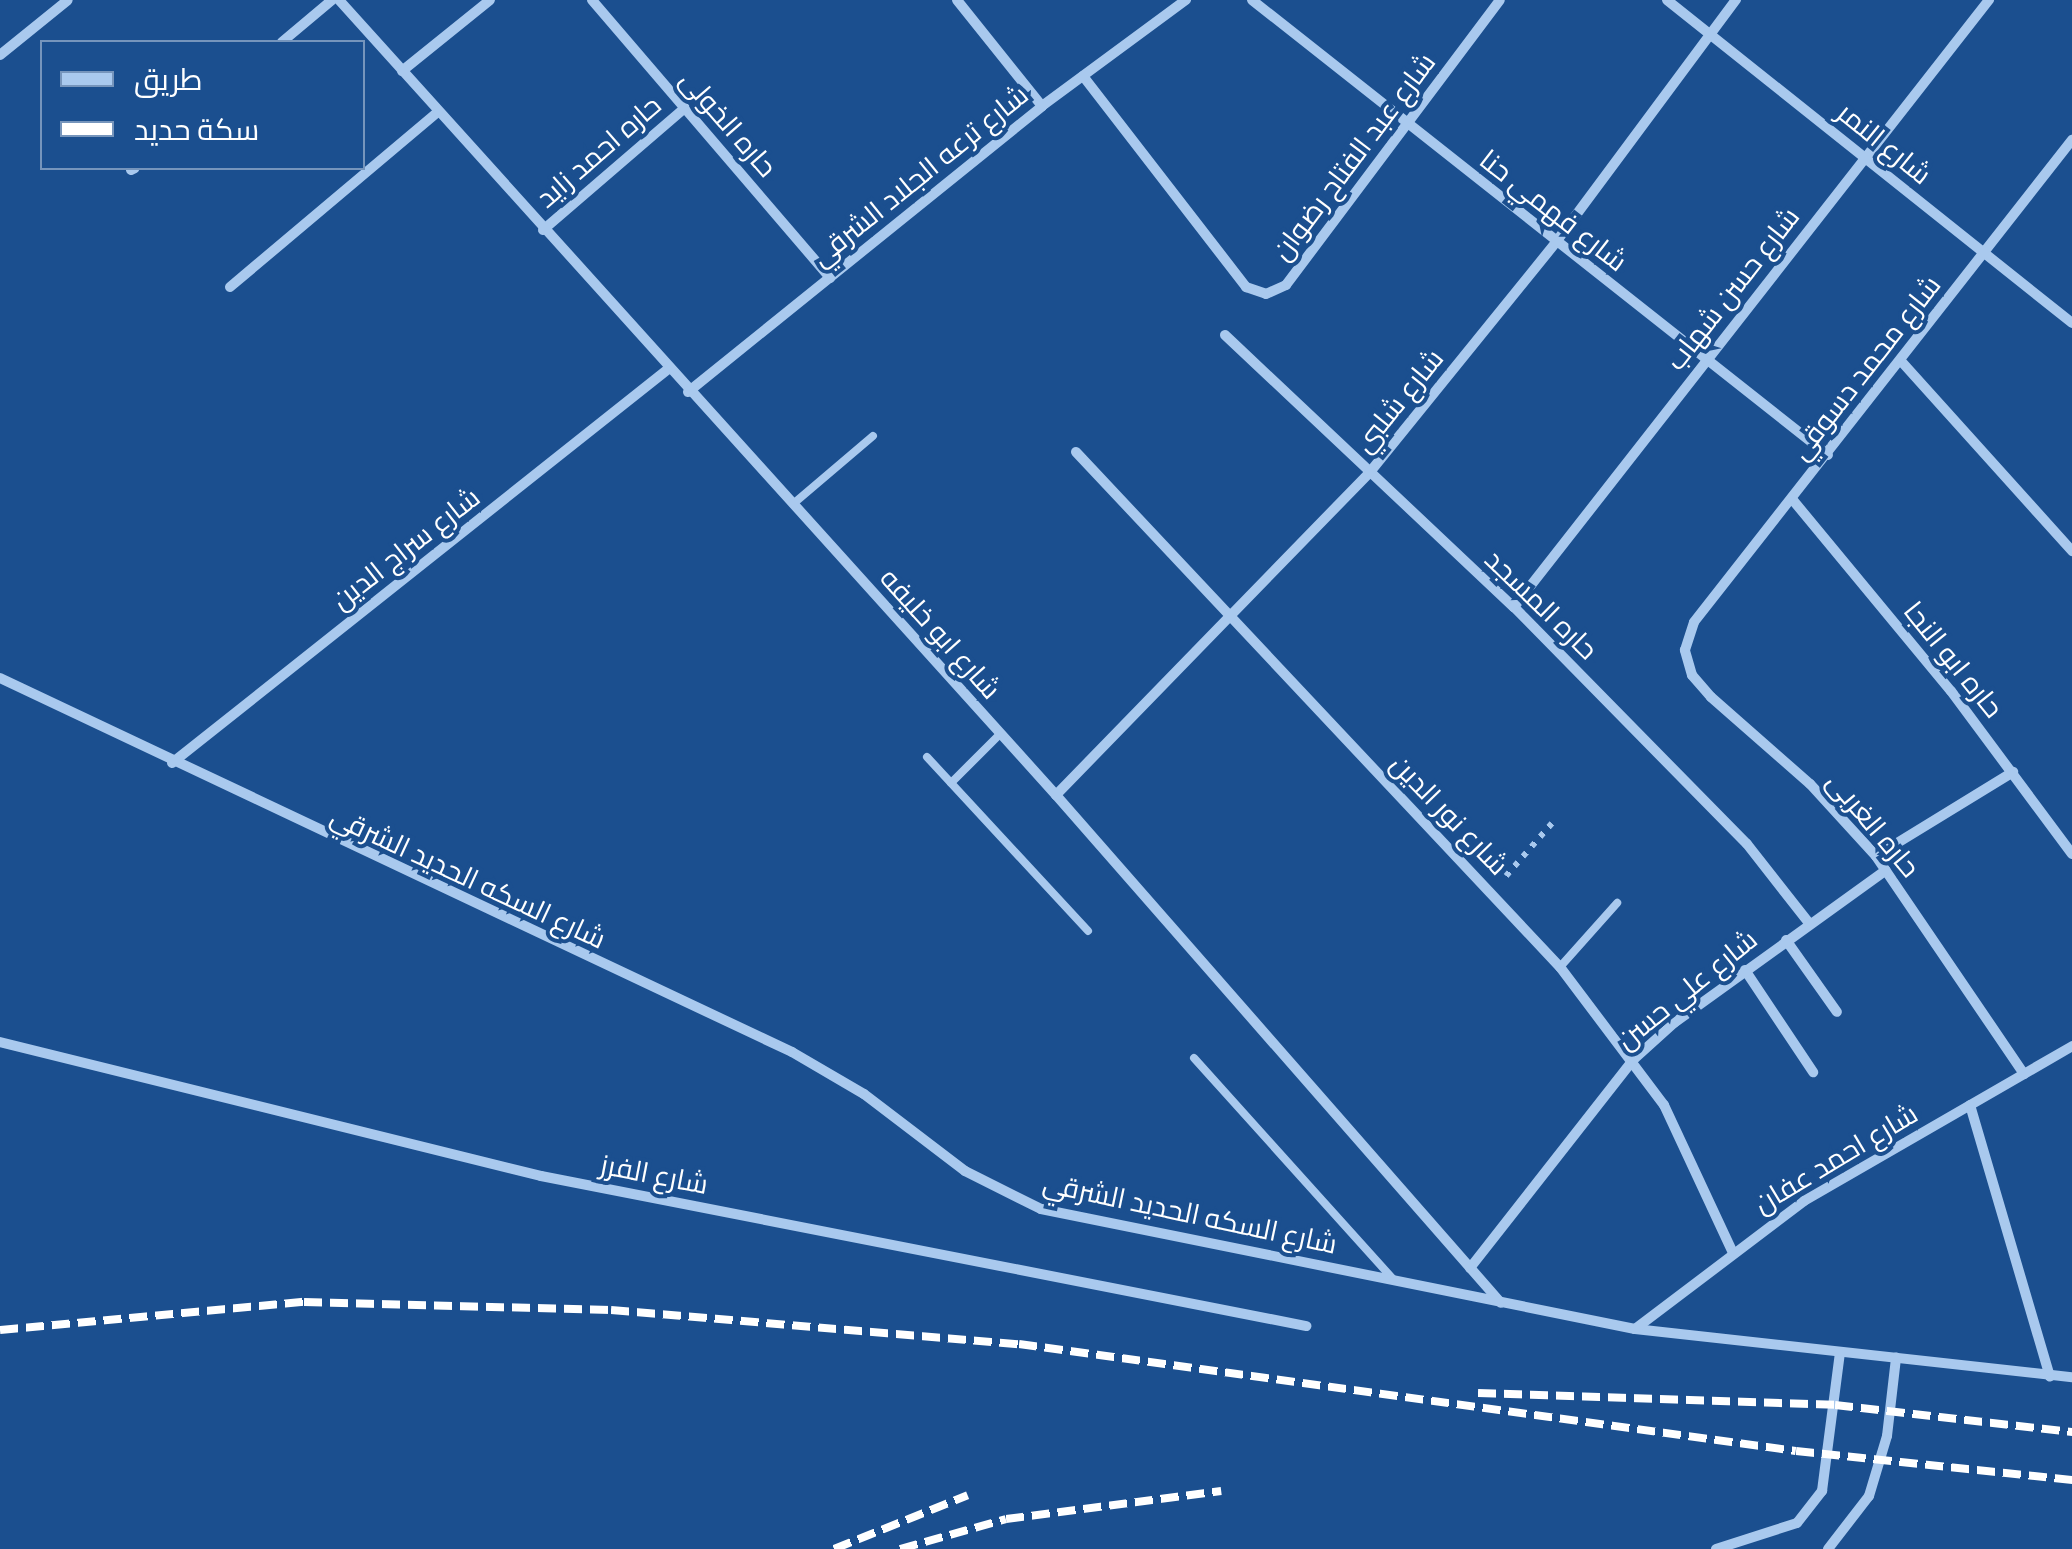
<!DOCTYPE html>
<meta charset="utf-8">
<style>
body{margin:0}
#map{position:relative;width:2072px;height:1549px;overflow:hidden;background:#1b4f8f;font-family:Signika,Cairo,sans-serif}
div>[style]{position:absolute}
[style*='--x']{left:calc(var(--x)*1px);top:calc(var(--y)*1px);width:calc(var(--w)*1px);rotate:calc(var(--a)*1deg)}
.path>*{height:6px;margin-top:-3px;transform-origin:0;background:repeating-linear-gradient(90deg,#a9c9ee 0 5px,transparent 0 13px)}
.service>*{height:8px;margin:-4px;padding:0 4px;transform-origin:4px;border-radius:4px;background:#a9c9ee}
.minor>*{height:10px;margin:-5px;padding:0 5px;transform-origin:5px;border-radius:5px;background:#a9c9ee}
.rail>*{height:8px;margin-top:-4px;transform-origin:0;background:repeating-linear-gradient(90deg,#fff 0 18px,transparent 0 26px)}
span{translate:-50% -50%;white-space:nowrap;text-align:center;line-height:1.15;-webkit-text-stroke:8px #1b4f8f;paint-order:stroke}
.street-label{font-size:28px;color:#fff}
.legend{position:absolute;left:40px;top:40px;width:325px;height:130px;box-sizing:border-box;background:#1b4f8f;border:2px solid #7695bc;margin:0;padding:12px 18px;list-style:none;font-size:30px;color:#fff}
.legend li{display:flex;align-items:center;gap:20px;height:50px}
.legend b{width:50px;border:2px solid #7695bc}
</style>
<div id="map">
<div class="path">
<i style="--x:1506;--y:876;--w:70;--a:-49"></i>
</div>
<div class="service">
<i style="--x:793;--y:504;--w:105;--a:-40.4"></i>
<i style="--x:927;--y:757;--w:237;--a:47.2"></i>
<i style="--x:951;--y:783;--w:69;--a:-45"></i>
<i style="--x:1560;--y:967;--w:86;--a:-48.3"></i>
<i style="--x:1194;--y:1058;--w:299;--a:48"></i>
</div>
<div class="minor">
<i style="--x:339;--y:0;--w:1071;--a:47.95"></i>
<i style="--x:1056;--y:795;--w:675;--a:48.78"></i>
<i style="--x:592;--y:0;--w:366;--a:49.4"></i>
<i style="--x:957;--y:0;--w:136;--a:51.3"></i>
<i style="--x:1252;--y:0;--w:734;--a:38.31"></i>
<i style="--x:1667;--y:0;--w:518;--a:38.57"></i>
<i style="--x:282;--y:42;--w:65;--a:-40"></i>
<i style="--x:0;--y:55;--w:87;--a:-39"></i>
<i style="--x:402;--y:71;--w:113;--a:-38.9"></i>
<i style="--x:1083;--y:76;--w:267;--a:52.3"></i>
<i style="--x:1246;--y:287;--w:21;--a:19"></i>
<i style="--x:1266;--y:294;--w:22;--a:-24"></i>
<i style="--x:1286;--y:285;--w:356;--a:-53.1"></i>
<i style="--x:131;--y:170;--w:4;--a:-27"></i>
<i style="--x:543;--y:230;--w:187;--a:-40.7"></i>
<i style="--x:230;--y:287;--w:272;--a:-40.1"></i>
<i style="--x:1225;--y:335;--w:397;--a:43.3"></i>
<i style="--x:1514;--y:607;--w:332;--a:45.5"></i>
<i style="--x:1747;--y:844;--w:100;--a:51.9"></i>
<i style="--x:1901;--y:361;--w:256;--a:48"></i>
<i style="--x:688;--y:392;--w:455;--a:-38.9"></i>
<i style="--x:1042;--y:106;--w:179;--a:-36.4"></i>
<i style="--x:1076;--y:452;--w:707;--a:46.78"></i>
<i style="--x:1560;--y:967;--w:173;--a:53"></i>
<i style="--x:1664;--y:1105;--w:161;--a:65"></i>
<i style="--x:1792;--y:499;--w:249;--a:50.4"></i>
<i style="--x:1951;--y:691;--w:203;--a:53.4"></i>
<i style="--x:1514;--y:607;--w:771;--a:-51.96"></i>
<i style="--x:0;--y:678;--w:876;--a:25.28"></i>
<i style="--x:792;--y:1052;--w:83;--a:30.3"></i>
<i style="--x:864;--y:1094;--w:127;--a:37.3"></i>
<i style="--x:965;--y:1171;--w:85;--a:26.6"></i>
<i style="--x:1041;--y:1209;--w:606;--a:11.42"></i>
<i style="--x:1635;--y:1329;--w:440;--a:6.3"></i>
<i style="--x:172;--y:763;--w:632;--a:-38.45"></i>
<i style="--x:1056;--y:795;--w:450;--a:-45.8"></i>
<i style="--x:1370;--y:472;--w:296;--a:-51"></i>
<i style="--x:1556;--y:242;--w:302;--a:-53.4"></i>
<i style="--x:1876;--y:856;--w:161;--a:-31.5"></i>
<i style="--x:1786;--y:940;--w:88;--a:54.7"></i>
<i style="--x:1745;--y:970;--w:123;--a:56.3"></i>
<i style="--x:0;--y:1042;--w:557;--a:13.91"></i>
<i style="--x:541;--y:1176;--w:780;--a:11.09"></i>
<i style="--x:2024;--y:1074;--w:263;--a:-124.2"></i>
<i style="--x:1876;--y:856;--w:98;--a:-132.5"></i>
<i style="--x:1810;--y:784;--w:132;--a:-138.7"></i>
<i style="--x:1711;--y:697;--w:29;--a:-131"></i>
<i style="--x:1692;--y:675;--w:26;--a:-106"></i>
<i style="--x:1685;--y:650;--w:29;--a:-72"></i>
<i style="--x:1694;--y:622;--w:613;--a:-51.9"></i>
<i style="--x:1970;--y:1105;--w:283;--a:73.6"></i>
<i style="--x:1470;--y:1268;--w:266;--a:-51.9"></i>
<i style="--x:1634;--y:1059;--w:54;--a:-42"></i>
<i style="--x:1674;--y:1023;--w:261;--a:-35.8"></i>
<i style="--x:1635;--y:1329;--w:212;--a:-37.1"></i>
<i style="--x:1804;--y:1201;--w:310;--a:-30"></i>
<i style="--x:1716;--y:1549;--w:85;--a:-17.8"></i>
<i style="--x:1797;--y:1523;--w:41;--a:-52"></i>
<i style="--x:1822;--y:1491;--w:139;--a:-82.6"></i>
<i style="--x:1828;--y:1549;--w:67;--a:-52.3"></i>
<i style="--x:1869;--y:1496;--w:63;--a:-73.3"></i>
<i style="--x:1887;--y:1436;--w:79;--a:-83.4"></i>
</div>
<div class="rail">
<i style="--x:0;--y:1330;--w:305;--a:-5.3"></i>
<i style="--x:304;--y:1302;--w:307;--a:1.5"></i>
<i style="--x:611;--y:1310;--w:409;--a:4.8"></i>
<i style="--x:1019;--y:1344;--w:784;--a:7.84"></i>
<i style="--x:1796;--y:1451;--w:278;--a:6"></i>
<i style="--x:1478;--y:1393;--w:357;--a:1.9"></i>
<i style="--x:1835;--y:1405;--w:239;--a:6.5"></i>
<i style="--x:834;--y:1549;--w:144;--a:-21.9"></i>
<i style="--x:900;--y:1549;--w:110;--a:-15.8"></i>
<i style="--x:1006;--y:1519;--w:217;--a:-7.4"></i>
</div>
<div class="street-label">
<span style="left:728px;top:124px;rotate:49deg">حاره الخولى</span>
<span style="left:1884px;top:144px;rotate:39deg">شارع النمر</span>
<span style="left:599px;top:152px;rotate:-41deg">حاره احمد زايد</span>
<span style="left:1354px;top:157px;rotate:-53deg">شارع عبد الفتاح رضوان</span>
<span style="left:920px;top:176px;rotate:-39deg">شارع ترعه الجلاد الشرقي</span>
<span style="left:1553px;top:211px;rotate:38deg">شارع فهمي حنا</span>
<span style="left:1733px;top:289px;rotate:-52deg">شارع حسن شهاب</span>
<span style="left:1866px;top:368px;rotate:-52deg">شارع محمد دسوقي</span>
<span style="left:1399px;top:401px;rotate:-51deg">شارع شلبي</span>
<span style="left:406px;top:549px;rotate:-38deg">شارع سراج الدين</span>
<span style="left:1541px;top:605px;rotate:44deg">حاره المسجد</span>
<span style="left:940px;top:634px;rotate:48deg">شارع ابو خليفه</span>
<span style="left:1953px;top:660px;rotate:51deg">حاره ابو النجا</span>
<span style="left:1449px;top:815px;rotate:46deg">شارع نور الدين</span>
<span style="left:1873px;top:825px;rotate:50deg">حاره الغربى</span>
<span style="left:468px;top:878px;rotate:25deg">شارع السكه الحديد الشرقي</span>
<span style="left:1687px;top:990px;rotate:-39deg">شارع علي حسن</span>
<span style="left:1836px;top:1159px;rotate:-31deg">شارع احمد عفان</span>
<span style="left:654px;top:1175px;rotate:11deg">شارع الفرز</span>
<span style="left:1190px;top:1214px;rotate:12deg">شارع السكه الحديد الشرقي</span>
</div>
<ul class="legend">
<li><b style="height:12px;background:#a9c9ee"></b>طريق</li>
<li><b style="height:12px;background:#fff"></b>سكة حديد</li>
</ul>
</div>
